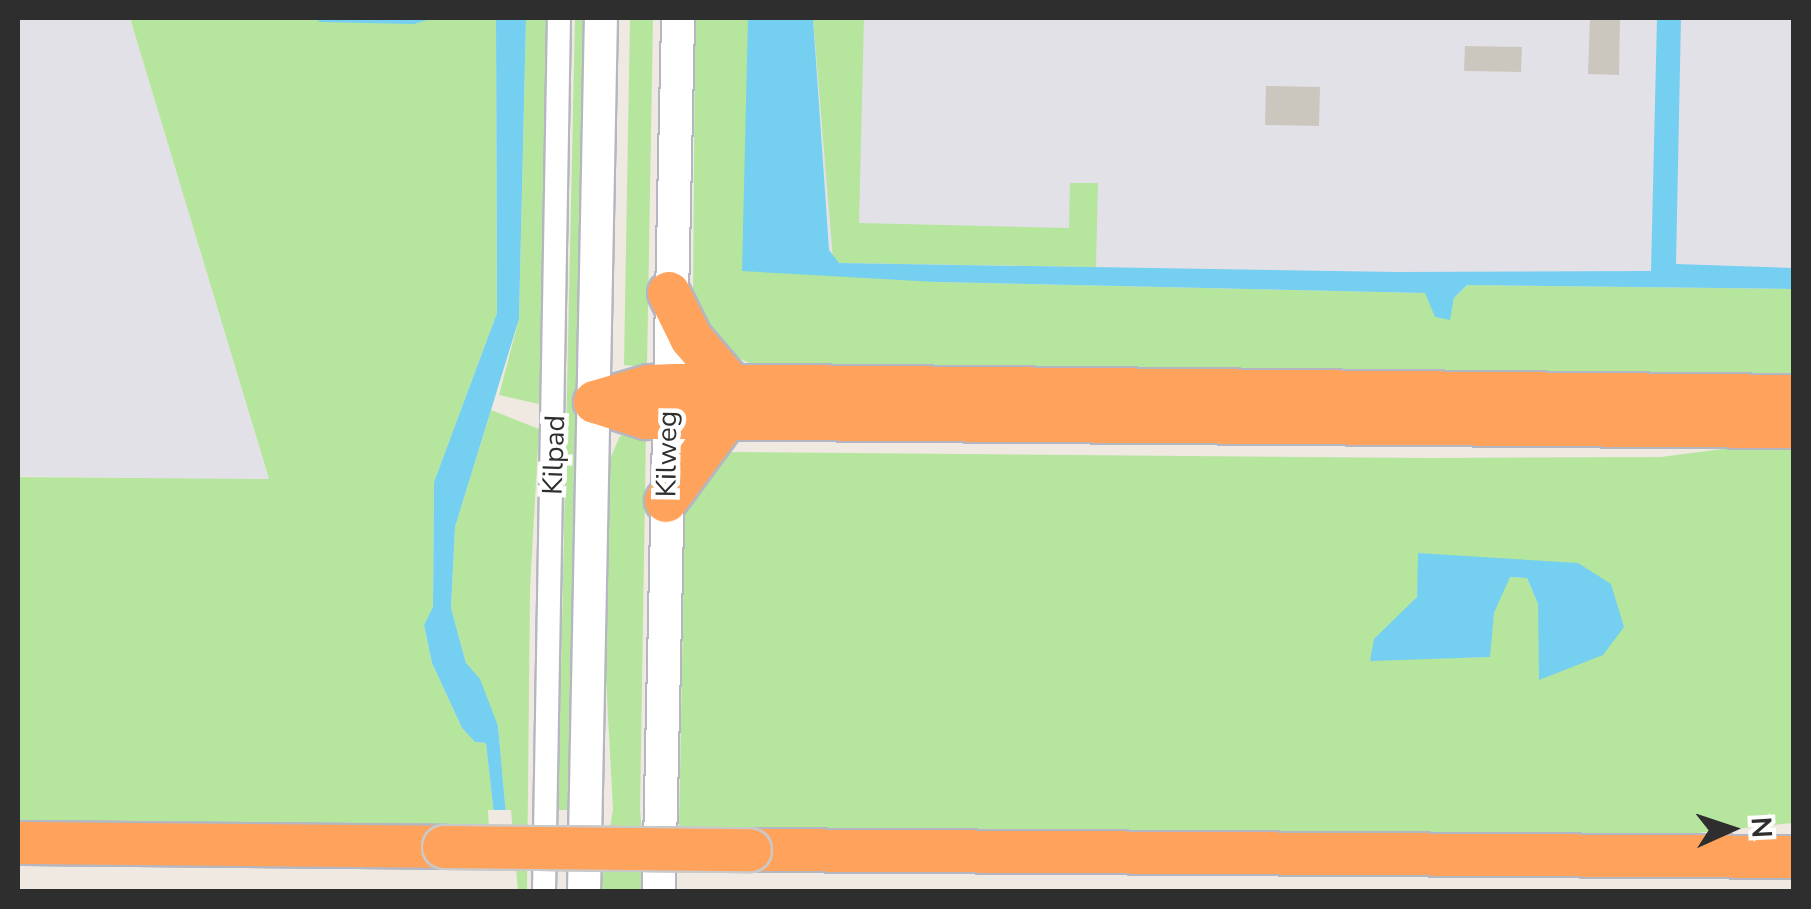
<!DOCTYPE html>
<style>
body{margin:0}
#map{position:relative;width:1811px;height:909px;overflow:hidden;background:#efe9e1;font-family:"Nunito Sans",sans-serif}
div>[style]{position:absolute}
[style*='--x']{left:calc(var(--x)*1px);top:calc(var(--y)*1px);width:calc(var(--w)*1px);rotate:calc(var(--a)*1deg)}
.industrial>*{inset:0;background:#e3e1e8}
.green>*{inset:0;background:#b6e59e}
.water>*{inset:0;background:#75cff0}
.pier>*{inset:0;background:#efe9e1}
.building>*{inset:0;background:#cbc7bf}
.roads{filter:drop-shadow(2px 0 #b4b7c1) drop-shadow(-2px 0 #b4b7c1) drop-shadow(0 2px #b4b7c1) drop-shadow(0 -2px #b4b7c1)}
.minor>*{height:22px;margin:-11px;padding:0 11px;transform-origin:11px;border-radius:11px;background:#fff}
.secondary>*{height:32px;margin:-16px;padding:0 16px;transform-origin:16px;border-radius:16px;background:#fff}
.motorway>*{height:42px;margin:-21px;padding:0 21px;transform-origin:21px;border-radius:21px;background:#ffa35c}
.bridges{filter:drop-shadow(2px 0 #c9c9c9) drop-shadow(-2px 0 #c9c9c9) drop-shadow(0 2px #c9c9c9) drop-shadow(0 -2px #c9c9c9)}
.motorway-bridge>*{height:42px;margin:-21px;padding:0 21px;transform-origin:21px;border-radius:21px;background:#ffa35c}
span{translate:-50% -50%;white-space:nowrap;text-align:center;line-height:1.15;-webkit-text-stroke:9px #fff;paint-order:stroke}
.street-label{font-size:28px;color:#2e2e2e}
.frame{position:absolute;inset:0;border:20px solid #2e2e2e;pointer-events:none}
.north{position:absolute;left:1681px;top:779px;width:100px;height:100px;-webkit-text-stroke:8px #fff;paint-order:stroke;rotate:87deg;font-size:28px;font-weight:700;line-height:40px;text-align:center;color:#2e2e2e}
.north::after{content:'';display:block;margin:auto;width:35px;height:45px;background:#2e2e2e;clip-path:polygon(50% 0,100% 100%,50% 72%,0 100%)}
</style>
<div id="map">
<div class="industrial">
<i style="clip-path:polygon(18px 18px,130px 18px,269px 480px,18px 476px)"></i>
<i style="clip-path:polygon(805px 18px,1793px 18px,1793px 284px,822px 268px)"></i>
</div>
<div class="green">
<i style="clip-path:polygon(130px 18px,314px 18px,321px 22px,496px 18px,497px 313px,434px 482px,433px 608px,424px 625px,432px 663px,462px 728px,475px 742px,486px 743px,495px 824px,18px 826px,18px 477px,269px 479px)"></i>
<i style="clip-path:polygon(526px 18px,548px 18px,543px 405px,499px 395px,519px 319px)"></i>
<i style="clip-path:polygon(575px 18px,588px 18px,573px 810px,558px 810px)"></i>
<i style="clip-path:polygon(630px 18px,653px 18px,647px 367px,624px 365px)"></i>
<i style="clip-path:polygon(695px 18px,749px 18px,745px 248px,936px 282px,1426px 293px,1450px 319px,1454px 298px,1467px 285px,1793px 289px,1793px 374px,751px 364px,721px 350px,693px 309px)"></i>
<i style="clip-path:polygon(813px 18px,864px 18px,859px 223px,1069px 228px,1070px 183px,1098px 183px,1096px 267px,839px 263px,833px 259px)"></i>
<i style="clip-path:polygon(491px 410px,539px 429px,530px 589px,527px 891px,513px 891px,498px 726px,466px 663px,451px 608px,455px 527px)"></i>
<i style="clip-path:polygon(646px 430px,640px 810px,647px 888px,646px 891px,600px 892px,613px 809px,606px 679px,610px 459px,620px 436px)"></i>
<i style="clip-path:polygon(evenodd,1793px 447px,1793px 823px,1669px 836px,679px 828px,685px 499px,722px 452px,1429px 458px,1661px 457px,1722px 449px,1793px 447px,1419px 553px,1611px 584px,1538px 604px,1527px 578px,1509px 577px,1494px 613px,1489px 657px,1370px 660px,1417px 597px,1419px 553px)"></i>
</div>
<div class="water">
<i style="clip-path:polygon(314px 18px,434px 18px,414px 24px,320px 22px)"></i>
<i style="clip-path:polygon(496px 18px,526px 18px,519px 319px,455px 527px,451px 608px,466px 663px,480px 679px,498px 726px,513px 891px,495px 824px,486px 743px,475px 742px,462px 728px,432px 663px,424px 625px,433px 607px,434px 482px,497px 313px)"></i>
<i style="clip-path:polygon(748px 18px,813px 18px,829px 250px,839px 263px,1397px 272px,1651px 271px,1657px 18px,1681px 18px,1676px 264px,1793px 268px,1793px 289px,1467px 285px,1454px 298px,1450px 320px,1435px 317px,1425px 293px,936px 282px,742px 271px)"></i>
<i style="clip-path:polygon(1418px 553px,1578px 563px,1611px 584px,1624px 627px,1603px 655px,1539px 680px,1538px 604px,1527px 578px,1510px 577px,1494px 613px,1490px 657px,1370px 661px,1374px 639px,1417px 597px)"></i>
</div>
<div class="pier">
<i style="clip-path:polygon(488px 810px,511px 810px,518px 892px,492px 892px)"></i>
</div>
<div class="building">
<i style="clip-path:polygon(1590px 18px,1620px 18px,1619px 75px,1588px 74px)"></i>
<i style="clip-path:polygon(1465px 46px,1522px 47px,1521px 72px,1464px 71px)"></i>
<i style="clip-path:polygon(1266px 86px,1320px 87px,1319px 126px,1265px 125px)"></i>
</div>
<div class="roads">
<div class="minor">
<i style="--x:544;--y:892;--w:874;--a:-89.02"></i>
</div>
<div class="secondary">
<i style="--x:584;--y:892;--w:874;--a:-88.89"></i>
<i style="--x:659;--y:892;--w:874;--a:-88.75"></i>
</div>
<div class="motorway">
<i style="--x:669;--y:293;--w:50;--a:63.9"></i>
<i style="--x:691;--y:338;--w:63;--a:49.5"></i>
<i style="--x:595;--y:402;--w:56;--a:-16.5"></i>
<i style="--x:649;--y:386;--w:26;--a:-2"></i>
<i style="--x:675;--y:385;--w:1119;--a:0.56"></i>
<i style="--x:595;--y:402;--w:53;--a:17.4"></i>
<i style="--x:646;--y:418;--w:1148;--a:0.45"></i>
<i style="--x:666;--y:501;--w:103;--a:-53.7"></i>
<i style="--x:18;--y:843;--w:426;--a:0.5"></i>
<i style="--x:750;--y:850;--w:1044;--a:0.38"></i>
</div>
</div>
<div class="bridges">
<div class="motorway-bridge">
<i style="--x:444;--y:847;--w:306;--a:0.6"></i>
</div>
</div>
<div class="street-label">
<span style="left:667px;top:454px;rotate:-89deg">Kilweg</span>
<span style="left:554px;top:455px;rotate:-88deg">Kilpad</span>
</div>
<div class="frame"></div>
<div class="north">N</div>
</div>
